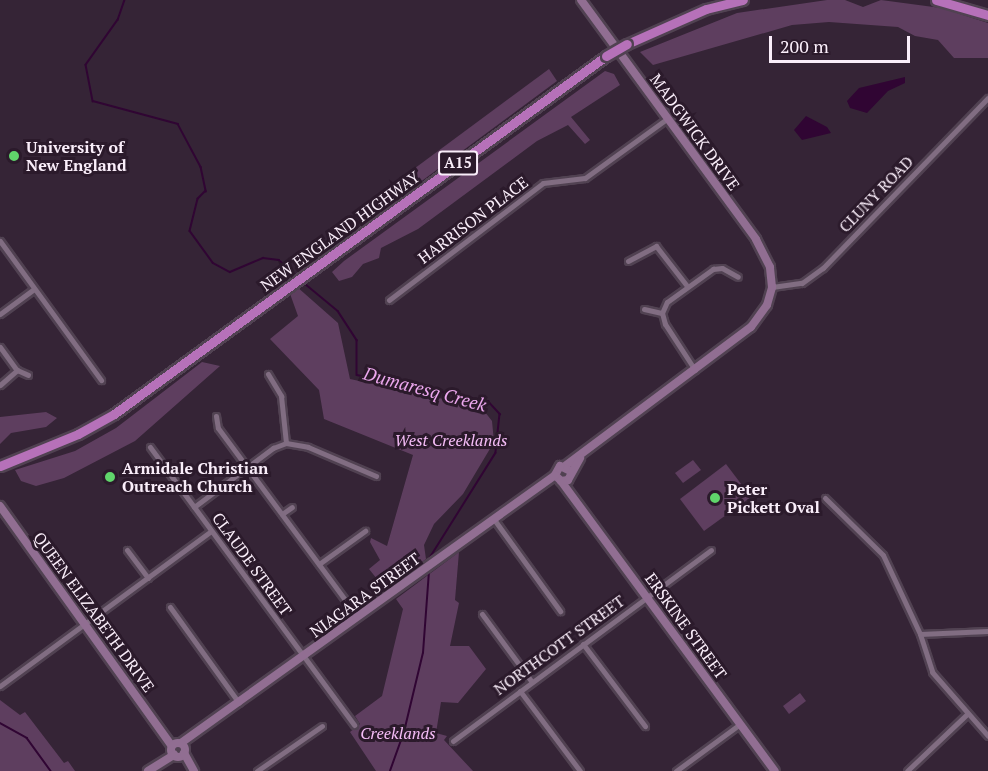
<!DOCTYPE html>
<style>
body{margin:0}
#map{position:relative;width:988px;height:771px;overflow:hidden;background:#352436;font-family:"PT Serif",serif}
div>[style]{position:absolute}
[style*='--x']{left:calc(var(--x)*1px);top:calc(var(--y)*1px);width:calc(var(--w)*1px);rotate:calc(var(--a)*1deg)}
.green>*{inset:0;background:#5e3e5f}
.water>*{inset:0;background:#300533}
.stream>*{height:1.5px;margin:-0.75px;padding:0 0.75px;transform-origin:0.75px;border-radius:0.75px;background:#300533}
.roads{filter:drop-shadow(2px 0 #514252) drop-shadow(-2px 0 #514252) drop-shadow(0 2px #514252) drop-shadow(0 -2px #514252)}
.street>*{height:5px;margin:-2.5px;padding:0 2.5px;transform-origin:2.5px;border-radius:2.5px;background:#816d82}
.secondary>*{height:8px;margin:-4px;padding:0 4px;transform-origin:4px;border-radius:4px;background:#916e92}
.secondary>.ring{margin:-4px;padding:0;box-sizing:content-box;background:none;border:8px solid #916e92;border-radius:50%}
.highway>*{height:9px;margin:-4.5px;padding:0 4.5px;transform-origin:4.5px;border-radius:4.5px;background:#b671b9}
.bridges{filter:drop-shadow(2px 0 #514252) drop-shadow(-2px 0 #514252) drop-shadow(0 2px #514252) drop-shadow(0 -2px #514252)}
.highway-bridge>*{height:9px;margin:-4.5px;padding:0 4.5px;transform-origin:4.5px;border-radius:4.5px;background:#b671b9}
.dots>*{width:16px;height:16px;translate:-50% -50%;box-sizing:border-box;border:3px solid #2b1a2b;border-radius:50%}
span{translate:-50% -50%;white-space:nowrap;text-align:center;line-height:1.15;-webkit-text-stroke:6px #2b1a2b;paint-order:stroke}
.shield-label span{padding:2px 4px;background:#2b1a2b;border:2px solid;border-radius:4px;-webkit-text-stroke-width:0}
.shield-label{font-size:15px;color:#faeefa;font-weight:700}
.street-label{font-size:16px;color:#faeefa}
.poi-label{font-size:16px;color:#faeefa;font-weight:700}
.left{translate:0 -50%;text-align:left}
.park-label{font-size:16px;color:#f5bdf7;font-style:italic}
.water-label{font-size:18px;color:#eca7ee;font-style:italic}
.scale{position:absolute;left:769px;top:36px;width:141px;height:27px;box-sizing:border-box;border:3px solid #faeefa;border-top:0;padding-left:8px;font-size:18px;line-height:21px;white-space:nowrap;color:#faeefa;-webkit-text-stroke:4px #2b1a2b;paint-order:stroke}
</style>
<div id="map">
<div class="green">
<i style="clip-path:polygon(827px 0,845px 0,863px 7px,881px 0,941px 8px,988px 23px,988px 58px,954px 58px,938px 40px,915px 36px,898px 27px,829px 22px,792px 25px,653px 65px,640px 52px,737px 13px)"></i>
<i style="clip-path:polygon(549px 69px,557px 81px,400px 197px,380px 194px)"></i>
<i style="clip-path:polygon(605px 71px,614px 74px,620px 85px,571px 117px,590px 140px,585px 144px,568px 125px,537px 141px,418px 229px,381px 248px,379px 258px,363px 264px,352px 277px,339px 281px,332px 272px,344px 261px)"></i>
<i style="clip-path:polygon(296px 286px,338px 323px,350px 379px,481px 407px,492px 421px,494px 442px,463px 494px,434px 524px,424px 545px,426px 559px,385px 589px,369px 569px,380px 560px,370px 542px,371px 538px,387px 546px,413px 455px,324px 419px,319px 390px,270px 339px,298px 316px,289px 291px)"></i>
<i style="clip-path:polygon(202px 362px,220px 366px,135px 441px,64px 478px,36px 486px,21px 481px,15px 470px,75px 451px,116px 428px)"></i>
<i style="clip-path:polygon(46px 412px,57px 418px,46px 427px,11px 433px,0 444px,0 417px)"></i>
<i style="clip-path:polygon(693px 460px,701px 470px,683px 483px,675px 473px)"></i>
<i style="clip-path:polygon(726px 464px,751px 497px,704px 531px,680px 499px)"></i>
<i style="clip-path:polygon(459px 552px,455px 600px,459px 603px,450px 646px,469px 646px,486px 669px,458px 703px,441px 702px,436px 733px,447px 736px,444px 740px,473px 771px,376px 771px,350px 732px,360px 724px,355px 716px,382px 696px,403px 609px,396px 599px)"></i>
<i style="clip-path:polygon(800px 693px,806px 701px,789px 714px,783px 706px)"></i>
<i style="clip-path:polygon(0 700px,20px 715px,25px 712px,64px 763px,68px 761px,75px 771px,0 771px)"></i>
</div>
<div class="water">
<i style="clip-path:polygon(905px 77px,905px 83px,888px 91px,867px 113px,850px 108px,847px 101px,859px 88px)"></i>
<i style="clip-path:polygon(806px 116px,827px 127px,831px 133px,802px 140px,794px 130px)"></i>
</div>
<div class="stream">
<i style="--x:125;--y:0;--w:21;--a:109"></i>
<i style="--x:118;--y:20;--w:55;--a:125.4"></i>
<i style="--x:86;--y:65;--w:37;--a:79"></i>
<i style="--x:93;--y:101;--w:88;--a:15.1"></i>
<i style="--x:178;--y:124;--w:49;--a:61.9"></i>
<i style="--x:201;--y:167;--w:25;--a:78"></i>
<i style="--x:206;--y:191;--w:11;--a:135"></i>
<i style="--x:198;--y:199;--w:33;--a:104"></i>
<i style="--x:190;--y:231;--w:39;--a:54"></i>
<i style="--x:213;--y:263;--w:19;--a:28"></i>
<i style="--x:230;--y:272;--w:36;--a:-23"></i>
<i style="--x:263;--y:258;--w:16;--a:7"></i>
<i style="--x:279;--y:260;--w:25;--a:42"></i>
<i style="--x:303;--y:282;--w:45;--a:39.6"></i>
<i style="--x:338;--y:311;--w:35;--a:57"></i>
<i style="--x:357;--y:340;--w:35;--a:90"></i>
<i style="--x:357;--y:375;--w:134;--a:11.2"></i>
<i style="--x:488;--y:401;--w:18;--a:47"></i>
<i style="--x:500;--y:414;--w:39;--a:96"></i>
<i style="--x:496;--y:453;--w:126;--a:122.1"></i>
<i style="--x:0;--y:723;--w:31;--a:29"></i>
<i style="--x:27;--y:738;--w:41;--a:54"></i>
<i style="--x:390;--y:771;--w:41;--a:-70.3"></i>
<i style="--x:404;--y:732;--w:81;--a:-76.5"></i>
<i style="--x:423;--y:653;--w:82;--a:-85.8"></i>
</div>
<div class="roads">
<div class="street">
<i style="--x:0;--y:241;--w:172;--a:54"></i>
<i style="--x:628;--y:261;--w:32;--a:-28"></i>
<i style="--x:656;--y:246;--w:51;--a:52.2"></i>
<i style="--x:772;--y:287;--w:30;--a:-8"></i>
<i style="--x:802;--y:283;--w:26;--a:-36"></i>
<i style="--x:823;--y:268;--w:237;--a:-45.9"></i>
<i style="--x:389;--y:300;--w:193;--a:-37.2"></i>
<i style="--x:543;--y:183;--w:42;--a:-6.8"></i>
<i style="--x:585;--y:178;--w:102;--a:-35.9"></i>
<i style="--x:644;--y:309;--w:18;--a:13"></i>
<i style="--x:0;--y:314;--w:42;--a:-36.3"></i>
<i style="--x:0;--y:347;--w:29;--a:54"></i>
<i style="--x:17;--y:370;--w:12;--a:24"></i>
<i style="--x:695;--y:370;--w:55;--a:-123.1"></i>
<i style="--x:665;--y:324;--w:11;--a:-105"></i>
<i style="--x:662;--y:313;--w:12;--a:-66"></i>
<i style="--x:667;--y:302;--w:57;--a:-35.7"></i>
<i style="--x:713;--y:269;--w:9;--a:-6"></i>
<i style="--x:722;--y:268;--w:18;--a:29"></i>
<i style="--x:268;--y:374;--w:26;--a:59"></i>
<i style="--x:281;--y:396;--w:47;--a:83.9"></i>
<i style="--x:0;--y:385;--w:23;--a:-41"></i>
<i style="--x:216;--y:416;--w:12;--a:81"></i>
<i style="--x:218;--y:428;--w:235;--a:53.5"></i>
<i style="--x:150;--y:447;--w:345;--a:53.7"></i>
<i style="--x:825;--y:498;--w:81;--a:44.5"></i>
<i style="--x:883;--y:555;--w:87;--a:64.9"></i>
<i style="--x:920;--y:634;--w:40;--a:72"></i>
<i style="--x:932;--y:672;--w:85;--a:48.8"></i>
<i style="--x:194;--y:507;--w:99;--a:-36.8"></i>
<i style="--x:273;--y:448;--w:14;--a:-21"></i>
<i style="--x:286;--y:443;--w:22;--a:10"></i>
<i style="--x:308;--y:447;--w:74;--a:23.1"></i>
<i style="--x:282;--y:514;--w:12;--a:-35"></i>
<i style="--x:493;--y:518;--w:115;--a:54.2"></i>
<i style="--x:127;--y:550;--w:35;--a:53"></i>
<i style="--x:319;--y:564;--w:57;--a:-35.7"></i>
<i style="--x:170;--y:607;--w:118;--a:54.3"></i>
<i style="--x:482;--y:614;--w:84;--a:53.7"></i>
<i style="--x:920;--y:634;--w:68;--a:-2.5"></i>
<i style="--x:583;--y:644;--w:103;--a:52.9"></i>
<i style="--x:0;--y:686;--w:262;--a:-36.3"></i>
<i style="--x:520;--y:691;--w:100;--a:53.1"></i>
<i style="--x:453;--y:741;--w:321;--a:-36.5"></i>
<i style="--x:257;--y:771;--w:79;--a:-34.7"></i>
<i style="--x:676;--y:771;--w:79;--a:-36.3"></i>
<i style="--x:907;--y:771;--w:83;--a:-43.5"></i>
</div>
<div class="secondary">
<i style="--x:565;--y:466;--w:232;--a:-36.8"></i>
<i style="--x:751;--y:327;--w:27;--a:-54"></i>
<i style="--x:767;--y:305;--w:19;--a:-74"></i>
<i style="--x:772;--y:287;--w:20;--a:-96"></i>
<i style="--x:770;--y:267;--w:31;--a:-117"></i>
<i style="--x:756;--y:239;--w:296;--a:-126.2"></i>
<i style="--x:570;--y:471;--w:11;--a:-153"></i>
<i style="--x:560;--y:466;--w:10;--a:119"></i>
<i style="--x:555;--y:475;--w:8;--a:45"></i>
<i style="--x:561;--y:481;--w:7;--a:-8"></i>
<i style="--x:568;--y:480;--w:25;--a:-61"></i>
<i style="--x:561;--y:481;--w:360;--a:53.6"></i>
<i style="--x:0;--y:506;--w:295;--a:54.4"></i>
<i style="--x:181;--y:743;--w:460;--a:-35.6"></i>
<i class="ring" style="left:171px;top:743px;width:6px;height:6px"></i>
<i style="--x:184;--y:753;--w:21;--a:61"></i>
<i style="--x:148;--y:771;--w:31;--a:-32"></i>
</div>
<div class="highway">
<i style="--x:936;--y:0;--w:54;--a:16.1"></i>
<i style="--x:627;--y:44;--w:86;--a:-23.9"></i>
<i style="--x:706;--y:9;--w:38;--a:-14"></i>
<i style="--x:0;--y:466;--w:84;--a:-22.3"></i>
<i style="--x:78;--y:434;--w:41;--a:-29.1"></i>
<i style="--x:114;--y:414;--w:608;--a:-36.04"></i>
</div>
</div>
<div class="bridges">
<div class="highway-bridge">
<i style="--x:606;--y:56;--w:24;--a:-30"></i>
</div>
</div>
<div class="dots">
<i style="left:14px;top:156px;background:#60d56b"></i>
<i style="left:110px;top:477px;background:#60d56b"></i>
<i style="left:715px;top:498px;background:#60d56b"></i>
</div>
<div class="shield-label">
<span style="left:458px;top:163px">A15</span>
</div>
<div class="street-label">
<span style="left:695px;top:132px;rotate:54deg">MADGWICK DRIVE</span>
<span style="left:876px;top:194px;rotate:-46deg">CLUNY ROAD</span>
<span style="left:473px;top:220px;rotate:-37deg">HARRISON PLACE</span>
<span style="left:340px;top:231px;rotate:-36deg">NEW ENGLAND HIGHWAY</span>
<span style="left:252px;top:564px;rotate:54deg">CLAUDE STREET</span>
<span style="left:365px;top:595px;rotate:-36deg">NIAGARA STREET</span>
<span style="left:94px;top:612px;rotate:54deg">QUEEN ELIZABETH DRIVE</span>
<span style="left:686px;top:626px;rotate:54deg">ERSKINE STREET</span>
<span style="left:559px;top:645px;rotate:-36deg">NORTHCOTT STREET</span>
</div>
<div class="poi-label">
<span class="left" style="left:26px;top:156px">University of<br>New England</span>
<span class="left" style="left:122px;top:477px">Armidale Christian<br>Outreach Church</span>
<span class="left" style="left:727px;top:498px">Peter<br>Pickett Oval</span>
</div>
<div class="park-label">
<span style="left:451px;top:440px">West Creeklands</span>
<span style="left:398px;top:733px">Creeklands</span>
</div>
<div class="water-label">
<span style="left:425px;top:389px;rotate:15deg">Dumaresq Creek</span>
</div>
<div class="scale">200 m</div>
</div>
